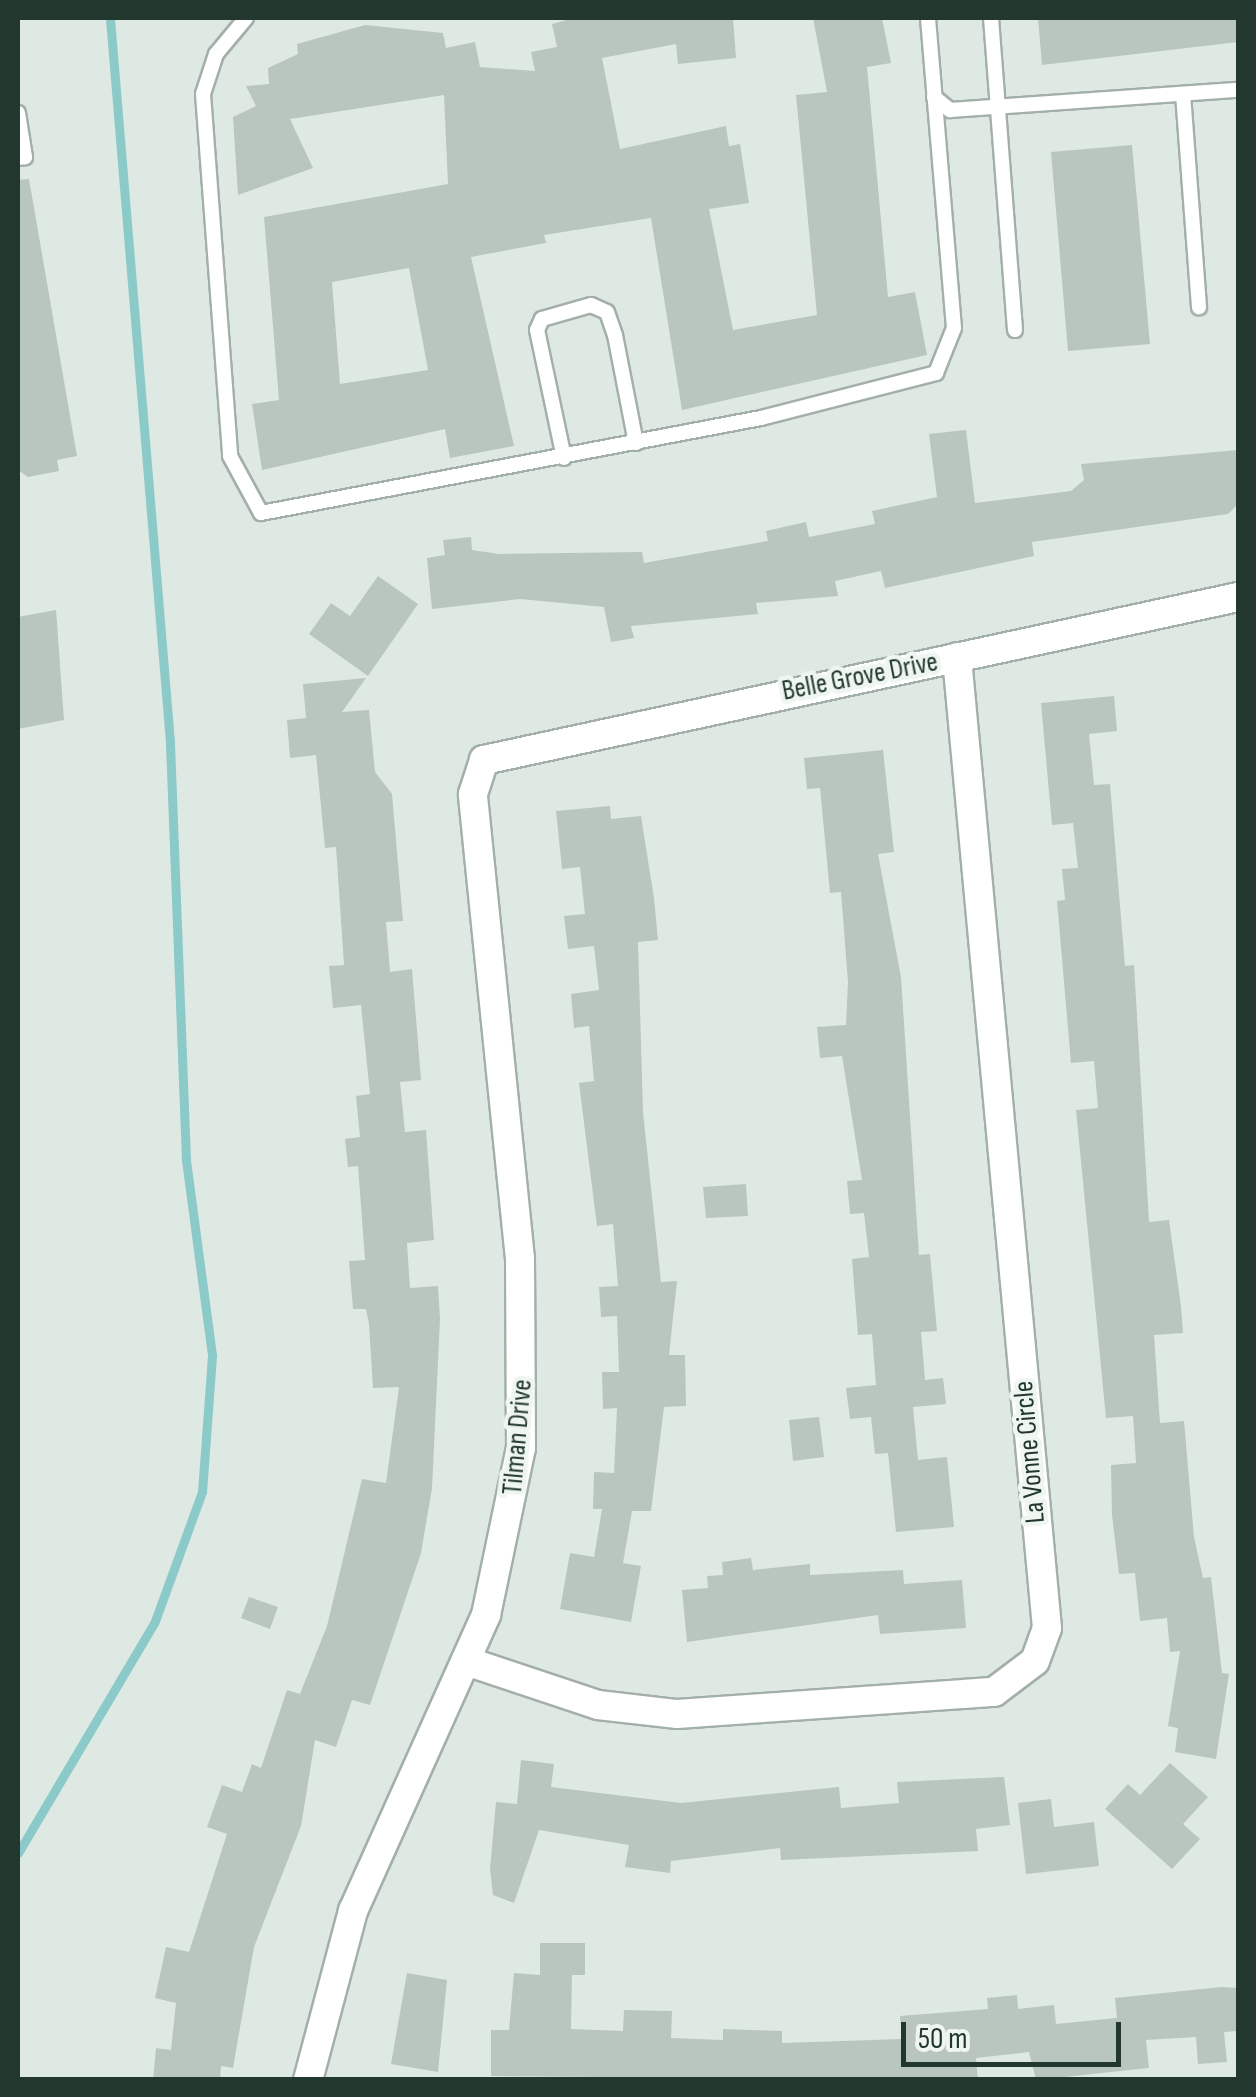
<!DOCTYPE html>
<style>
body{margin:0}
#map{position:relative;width:1256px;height:2097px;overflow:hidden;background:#dfe9e3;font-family:"Sofia Sans Condensed",sans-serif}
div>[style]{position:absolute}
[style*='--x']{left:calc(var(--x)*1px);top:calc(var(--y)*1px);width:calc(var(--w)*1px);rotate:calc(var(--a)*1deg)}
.stream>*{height:9px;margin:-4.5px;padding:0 4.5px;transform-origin:4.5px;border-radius:4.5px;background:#8bcac8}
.building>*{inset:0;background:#b8c6be}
.roads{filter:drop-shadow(2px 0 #a3b0a9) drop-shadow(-2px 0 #a3b0a9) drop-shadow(0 2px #a3b0a9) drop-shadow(0 -2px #a3b0a9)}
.service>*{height:14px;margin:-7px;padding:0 7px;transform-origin:7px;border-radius:7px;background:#fff}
.minor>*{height:28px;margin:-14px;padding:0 14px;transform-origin:14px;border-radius:14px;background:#fff}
span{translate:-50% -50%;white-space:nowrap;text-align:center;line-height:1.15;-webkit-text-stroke:9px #eff6f1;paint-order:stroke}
.street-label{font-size:28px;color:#22382e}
.frame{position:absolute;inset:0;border:20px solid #22382e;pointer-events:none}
.scale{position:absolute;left:901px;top:2022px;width:220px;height:45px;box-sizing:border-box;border:5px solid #22382e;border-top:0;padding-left:12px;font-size:30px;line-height:35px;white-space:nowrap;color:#22382e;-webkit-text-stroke:8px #eff6f1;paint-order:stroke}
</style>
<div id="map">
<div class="stream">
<i style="--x:18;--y:1853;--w:269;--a:-59.4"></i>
<i style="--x:155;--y:1621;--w:137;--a:-70"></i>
<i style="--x:202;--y:1492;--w:137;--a:-85.8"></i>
<i style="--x:212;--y:1355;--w:197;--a:-97.6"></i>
<i style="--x:186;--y:1160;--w:418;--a:-92.2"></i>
<i style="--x:170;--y:742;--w:726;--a:-94.74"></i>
</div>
<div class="building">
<i style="clip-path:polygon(evenodd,573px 18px,733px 18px,736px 58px,678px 64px,676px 44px,602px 58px,620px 149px,726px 126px,729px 146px,740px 144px,749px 203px,709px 209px,733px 330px,817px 315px,796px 95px,827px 92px,813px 18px,882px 18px,891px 63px,867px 67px,888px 297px,915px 292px,927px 355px,682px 410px,651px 218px,544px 235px,546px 243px,471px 257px,514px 446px,450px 458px,445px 429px,262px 470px,252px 404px,279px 400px,264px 217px,448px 184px,444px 95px,290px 119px,313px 168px,238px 195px,233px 117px,256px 106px,246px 86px,269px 84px,268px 68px,298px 54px,297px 44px,365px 25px,443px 33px,446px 48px,475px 42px,480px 67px,535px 71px,531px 52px,557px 47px,552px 24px,573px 18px,409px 268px,428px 370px,340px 384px,332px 282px,409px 268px)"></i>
<i style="clip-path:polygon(1038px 18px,1238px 18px,1238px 42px,1042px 65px)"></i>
<i style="clip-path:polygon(1132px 145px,1150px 344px,1068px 351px,1051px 152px)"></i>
<i style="clip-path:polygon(29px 179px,77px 456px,57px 460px,59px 471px,28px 477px,18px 470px,18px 180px)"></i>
<i style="clip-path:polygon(966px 430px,975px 503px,1071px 491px,1084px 480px,1081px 464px,1238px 450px,1238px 504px,1228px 514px,1032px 542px,1034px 556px,885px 588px,881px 571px,835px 581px,838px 596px,756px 603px,758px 614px,631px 626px,634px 638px,611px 642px,604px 607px,520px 599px,432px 609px,427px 558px,445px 555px,443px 540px,471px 537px,472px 550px,499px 554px,642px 552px,644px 563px,768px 541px,766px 531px,806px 522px,809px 537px,875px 524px,872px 511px,937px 497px,929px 434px)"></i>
<i style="clip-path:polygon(378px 576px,418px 604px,368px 676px,309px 634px,331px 603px,350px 616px)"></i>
<i style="clip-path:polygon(56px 610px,64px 720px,18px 729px,18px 617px)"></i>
<i style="clip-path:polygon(366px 678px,342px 712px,369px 710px,375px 772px,392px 794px,403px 921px,386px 922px,390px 972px,412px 969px,421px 1080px,400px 1082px,405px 1132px,426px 1130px,434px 1240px,407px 1243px,410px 1288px,438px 1286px,440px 1319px,432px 1488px,421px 1553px,370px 1705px,352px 1700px,336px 1747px,315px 1740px,301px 1826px,254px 1947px,233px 2068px,221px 2066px,220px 2080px,153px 2080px,156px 2048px,171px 2050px,176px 2003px,155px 1998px,166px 1947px,189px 1952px,227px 1834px,207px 1827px,222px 1785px,242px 1792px,252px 1764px,261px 1768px,287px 1690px,300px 1694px,327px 1626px,362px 1479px,386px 1483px,399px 1387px,373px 1388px,369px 1324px,366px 1309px,353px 1309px,349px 1261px,365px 1260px,358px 1166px,348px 1167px,345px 1139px,360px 1137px,356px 1096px,370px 1094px,361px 1005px,333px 1008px,329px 966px,344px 965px,336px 847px,325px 848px,316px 755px,290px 758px,287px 720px,306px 718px,303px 684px)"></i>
<i style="clip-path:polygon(1114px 696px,1117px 731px,1089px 734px,1094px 785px,1110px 784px,1125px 966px,1134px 965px,1149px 1222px,1169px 1220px,1181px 1306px,1183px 1333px,1154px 1335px,1160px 1423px,1184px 1421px,1194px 1537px,1203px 1578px,1211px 1577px,1222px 1673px,1229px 1674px,1216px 1759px,1175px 1752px,1178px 1728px,1168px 1726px,1180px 1651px,1170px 1652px,1167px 1618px,1140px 1621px,1135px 1573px,1119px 1574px,1112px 1515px,1111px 1465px,1136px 1463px,1133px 1416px,1106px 1418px,1076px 1110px,1098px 1108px,1094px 1061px,1071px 1063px,1057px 901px,1065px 900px,1062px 869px,1078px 868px,1073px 823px,1052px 825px,1041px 703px)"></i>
<i style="clip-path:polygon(883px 750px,894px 852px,878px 854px,901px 977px,919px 1255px,930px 1254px,937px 1331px,921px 1332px,925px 1380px,943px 1378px,946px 1404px,913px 1407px,918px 1460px,947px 1457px,954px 1527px,896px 1532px,888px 1453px,875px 1454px,871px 1417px,850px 1419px,846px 1388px,876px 1385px,872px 1334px,858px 1335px,852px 1259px,869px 1257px,864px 1213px,850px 1214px,847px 1181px,862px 1180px,842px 1056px,820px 1058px,817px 1027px,846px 1025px,848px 982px,841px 892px,830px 893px,820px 788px,807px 789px,804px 758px)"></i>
<i style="clip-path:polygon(610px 806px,611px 819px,641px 816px,654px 898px,658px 940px,638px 942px,643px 1112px,661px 1282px,677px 1281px,669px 1355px,685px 1355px,686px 1406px,664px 1407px,651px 1511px,632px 1511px,623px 1563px,641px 1566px,631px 1622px,560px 1609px,570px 1553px,594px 1557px,602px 1509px,593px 1509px,594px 1472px,614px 1473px,617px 1408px,603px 1409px,602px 1372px,619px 1372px,617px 1316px,601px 1317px,599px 1287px,618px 1286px,613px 1224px,597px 1226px,579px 1083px,594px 1081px,589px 1026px,574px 1028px,571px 994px,599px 990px,594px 946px,568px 949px,564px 916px,585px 914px,580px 867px,562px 869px,556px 811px)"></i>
<i style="clip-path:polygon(746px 1184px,748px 1216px,706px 1218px,703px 1187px)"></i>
<i style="clip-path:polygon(819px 1417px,824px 1457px,793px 1461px,789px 1420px)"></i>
<i style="clip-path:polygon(751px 1558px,753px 1570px,810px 1564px,810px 1575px,903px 1570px,904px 1584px,962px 1580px,966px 1628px,880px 1634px,878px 1615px,687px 1642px,682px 1590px,708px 1588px,707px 1576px,723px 1575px,722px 1562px)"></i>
<i style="clip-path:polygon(249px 1597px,278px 1607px,270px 1629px,241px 1618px)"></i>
<i style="clip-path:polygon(521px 1760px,554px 1764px,551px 1787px,681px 1803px,839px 1787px,841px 1808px,899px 1803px,897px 1782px,1004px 1777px,1010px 1825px,976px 1829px,978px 1851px,781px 1860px,780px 1848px,671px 1861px,670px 1873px,625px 1867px,629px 1845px,539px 1830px,514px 1903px,493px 1895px,490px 1869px,496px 1802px,517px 1804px)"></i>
<i style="clip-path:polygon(1170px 1763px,1208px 1797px,1183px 1824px,1200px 1839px,1172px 1869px,1105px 1809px,1128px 1784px,1140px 1795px)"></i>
<i style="clip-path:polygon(1051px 1799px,1054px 1827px,1094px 1822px,1099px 1866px,1026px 1874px,1018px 1803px)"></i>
<i style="clip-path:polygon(540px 1943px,585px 1943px,585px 1975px,572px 1975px,571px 2029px,623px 2031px,624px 2010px,672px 2011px,671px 2038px,723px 2040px,723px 2029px,782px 2031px,782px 2043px,902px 2039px,900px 2016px,988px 2009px,987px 1998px,1017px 1995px,1018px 2009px,1054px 2005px,1056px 2024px,1117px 2018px,1115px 1998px,1221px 1987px,1238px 1988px,1238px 2031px,1224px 2032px,1227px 2062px,1198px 2064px,1196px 2037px,1146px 2040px,1149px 2068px,1036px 2080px,1029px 2052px,976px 2058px,978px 2080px,491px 2076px,491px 2030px,509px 2030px,514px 1973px,540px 1975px)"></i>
<i style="clip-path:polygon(407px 1973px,447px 1980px,438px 2072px,391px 2064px)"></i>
</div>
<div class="roads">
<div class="service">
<i style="--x:246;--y:18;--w:47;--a:129.8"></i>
<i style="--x:216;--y:54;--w:42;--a:108"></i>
<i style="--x:203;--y:94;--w:363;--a:85.7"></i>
<i style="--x:230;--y:456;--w:65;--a:61.5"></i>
<i style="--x:261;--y:513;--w:509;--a:-10.76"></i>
<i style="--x:761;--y:418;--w:181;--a:-14.4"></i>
<i style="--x:936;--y:373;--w:48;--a:-68.2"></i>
<i style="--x:954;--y:328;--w:311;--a:-94.8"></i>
<i style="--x:991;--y:18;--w:313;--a:85.6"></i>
<i style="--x:1183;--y:94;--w:214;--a:85.7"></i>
<i style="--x:934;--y:97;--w:21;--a:39"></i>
<i style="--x:950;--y:110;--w:289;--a:-4"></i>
<i style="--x:18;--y:113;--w:45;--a:81"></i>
<i style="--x:25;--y:157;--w:7;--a:172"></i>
<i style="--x:564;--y:458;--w:131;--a:-101.9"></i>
<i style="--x:537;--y:330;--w:12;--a:-66"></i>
<i style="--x:542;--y:319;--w:51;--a:-15.9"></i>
<i style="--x:591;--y:305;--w:17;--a:24"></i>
<i style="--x:607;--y:312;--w:24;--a:71"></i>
<i style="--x:615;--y:335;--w:110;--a:79"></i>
</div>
<div class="minor">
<i style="--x:469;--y:1662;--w:136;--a:18.4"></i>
<i style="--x:598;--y:1705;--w:80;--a:6.5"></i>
<i style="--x:677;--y:1714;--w:318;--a:-4"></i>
<i style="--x:994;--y:1692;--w:51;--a:-37.1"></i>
<i style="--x:1035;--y:1661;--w:35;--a:-70"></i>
<i style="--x:1047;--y:1628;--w:975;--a:-95.3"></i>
<i style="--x:308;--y:2080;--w:175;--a:-75.1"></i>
<i style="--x:353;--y:1911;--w:325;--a:-65.8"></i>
<i style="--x:486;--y:1615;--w:171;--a:-78.2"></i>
<i style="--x:521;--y:1448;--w:189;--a:-90.3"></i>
<i style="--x:520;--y:1259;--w:467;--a:-95.8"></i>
<i style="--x:473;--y:794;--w:36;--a:-72"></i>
<i style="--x:484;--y:760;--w:771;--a:-12.2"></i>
</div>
</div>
<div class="street-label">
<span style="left:860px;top:677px;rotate:-11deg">Belle Grove Drive</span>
<span style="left:518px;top:1437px;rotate:-85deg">Tilman Drive</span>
<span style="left:1030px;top:1452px;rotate:-95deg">La Vonne Circle</span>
</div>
<div class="frame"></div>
<div class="scale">50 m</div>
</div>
